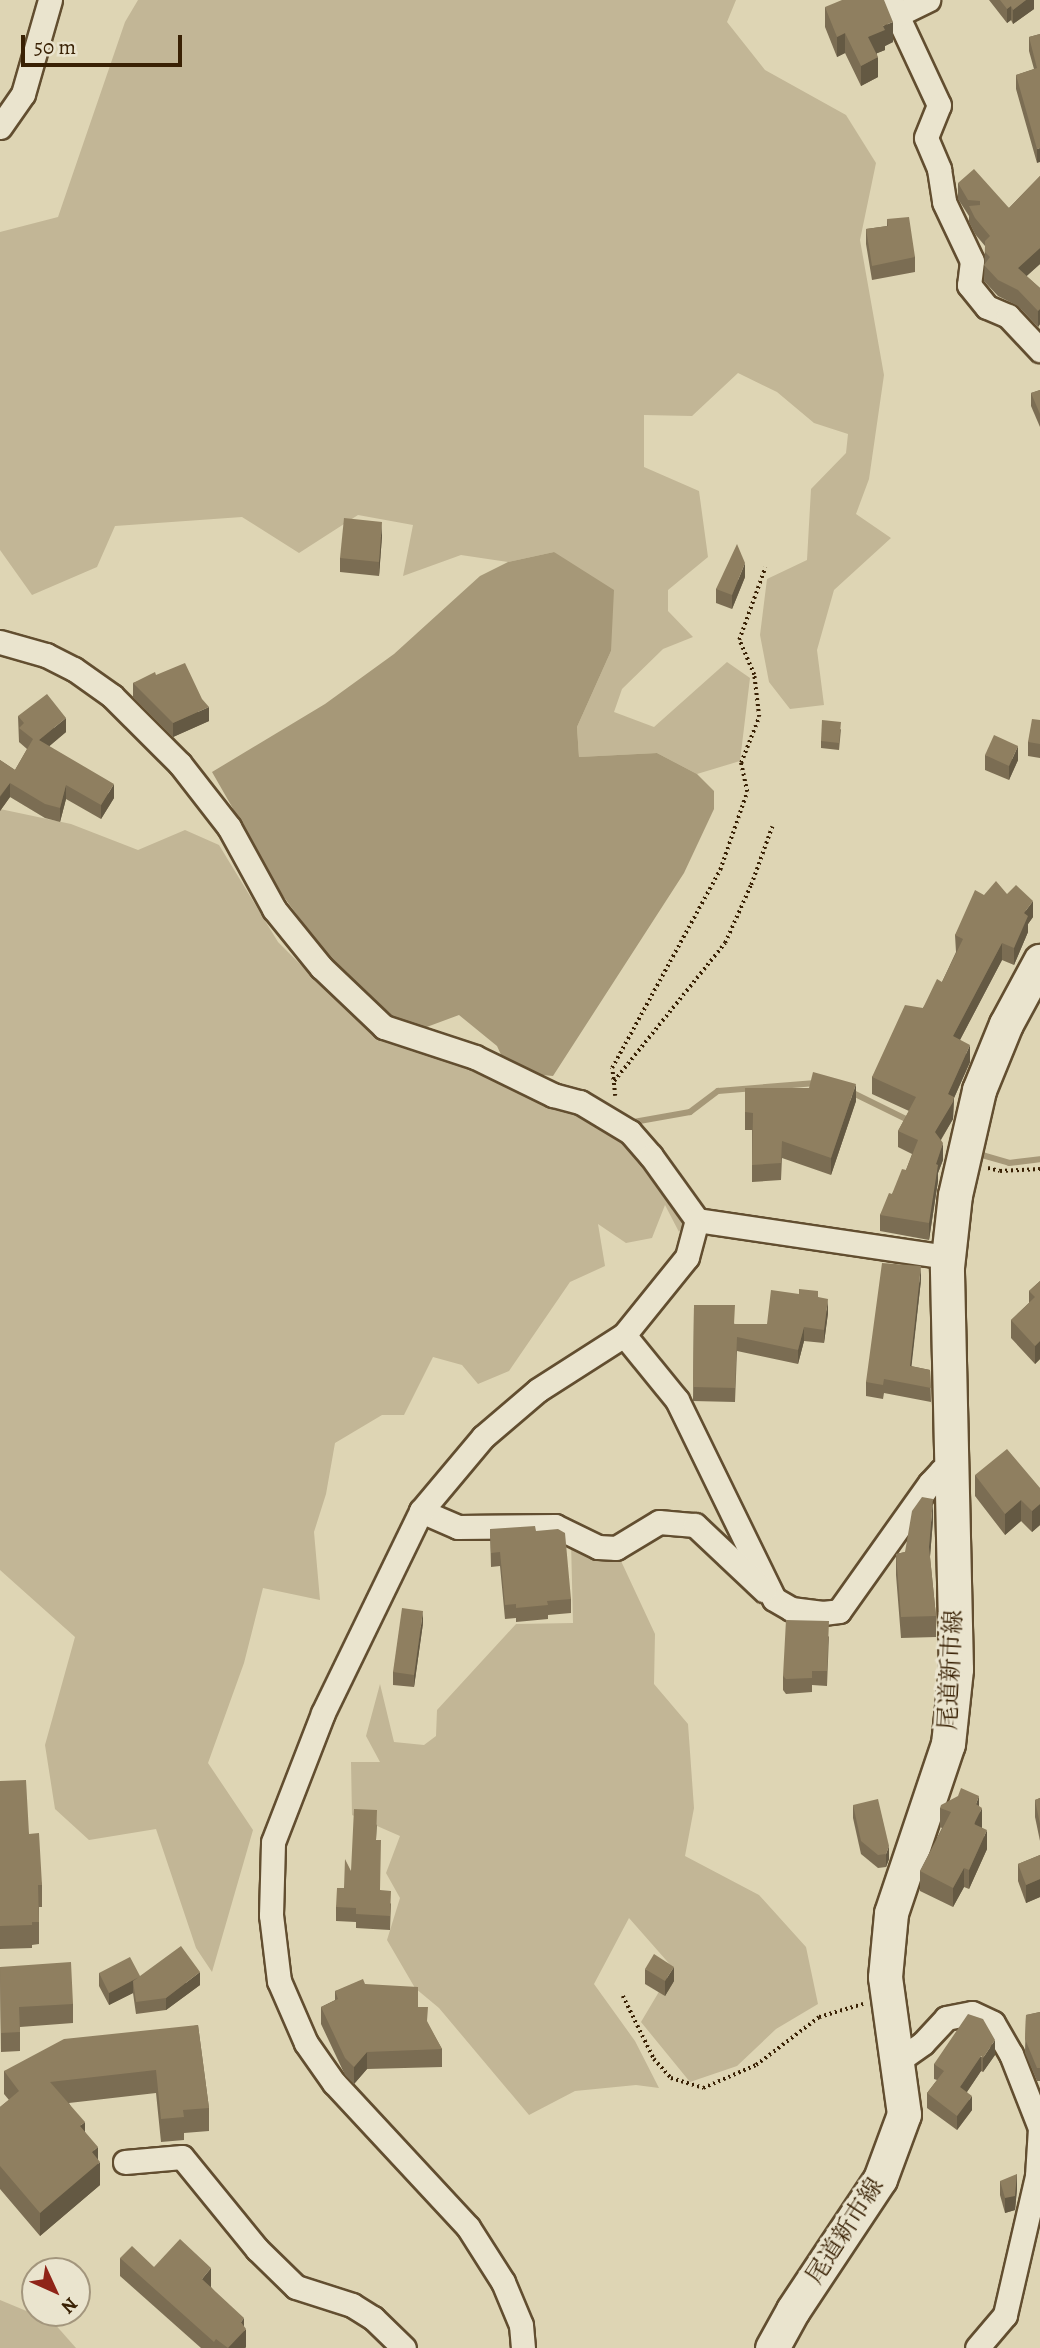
<!DOCTYPE html>
<meta charset="utf-8">
<style>
body{margin:0}
#map{position:relative;width:1040px;height:2348px;overflow:hidden;background:#ded5b4;font-family:Alegreya,"Noto Serif JP",serif}
div>[style]{position:absolute}
[style*='--x']{left:calc(var(--x)*1px);top:calc(var(--y)*1px);width:calc(var(--w)*1px);rotate:calc(var(--a)*1deg)}
.green>*{inset:0;background:#c2b696}
.water>*{inset:0;background:#a69878}
.stream>*{height:6px;margin:-3px;padding:0 3px;transform-origin:3px;border-radius:3px;background:#a69878}
.path>*{height:3.5px;margin-top:-1.75px;transform-origin:0;background:repeating-linear-gradient(90deg,#392104 0 2px,transparent 0 5.5px)}
.roads{filter:drop-shadow(2px 0 #624e30) drop-shadow(-2px 0 #624e30) drop-shadow(0 2px #624e30) drop-shadow(0 -2px #624e30)}
.street>*{height:23px;margin:-11.5px;padding:0 11.5px;transform-origin:11.5px;border-radius:11.5px;background:#eae4ce}
.secondary>*{height:33px;margin:-16.5px;padding:0 16.5px;transform-origin:16.5px;border-radius:16.5px;background:#eae4ce}
.wall>*{inset:0;background:#7b6d53}
.shaded-wall>*{inset:0;background:#645943}
.building>*{inset:0;background:#8f7f60}
span{translate:-50% -50%;white-space:nowrap;text-align:center;line-height:1.15;-webkit-text-stroke:6px #eae4ce;paint-order:stroke}
.street-label{font-size:24px;color:#392104}
.north{position:absolute;left:21px;top:2257px;width:70px;height:70px;box-sizing:border-box;background:#eae4ce;border:2px solid #a3967d;border-radius:50%;rotate:135deg;font-size:19px;font-weight:700;line-height:28px;text-align:center;color:#392104}
.north::after{content:'';display:block;margin:auto;width:24px;height:32px;background:#8f2418;clip-path:polygon(50% 0,100% 100%,50% 72%,0 100%)}
.scale{position:absolute;left:21px;top:35px;width:161px;height:32px;box-sizing:border-box;border:4px solid #392104;border-top:0;padding-left:9px;font-size:21px;line-height:24px;white-space:nowrap;color:#392104;-webkit-text-stroke:5px #eae4ce;paint-order:stroke}
</style>
<div id="map">
<div class="green">
<i style="clip-path:polygon(138px 0,736px 0,727px 22px,765px 70px,846px 115px,876px 163px,860px 240px,884px 375px,869px 479px,856px 514px,891px 538px,834px 590px,817px 650px,824px 705px,790px 709px,769px 682px,760px 635px,767px 579px,807px 560px,811px 489px,846px 453px,848px 434px,814px 423px,777px 392px,738px 373px,692px 416px,644px 415px,644px 467px,699px 491px,708px 557px,668px 590px,668px 611px,693px 637px,663px 649px,622px 689px,614px 712px,654px 727px,727px 662px,750px 678px,740px 761px,697px 774px,657px 753px,579px 757px,577px 727px,611px 651px,554px 552px,508px 562px,461px 555px,403px 576px,413px 525px,358px 515px,299px 553px,242px 517px,115px 526px,97px 567px,32px 595px,0 550px,0 232px,58px 217px,125px 22px)"></i>
<i style="clip-path:polygon(0 809px,71px 824px,138px 850px,185px 830px,219px 845px,278px 942px,352px 1016px,421px 1050px,503px 1075px,589px 1113px,628px 1142px,695px 1205px,679px 1232px,665px 1205px,652px 1238px,626px 1243px,598px 1224px,605px 1266px,570px 1282px,509px 1371px,478px 1384px,462px 1365px,433px 1357px,404px 1415px,382px 1415px,335px 1443px,326px 1494px,314px 1532px,320px 1600px,263px 1588px,244px 1663px,208px 1763px,253px 1830px,212px 1972px,196px 1948px,156px 1829px,89px 1840px,55px 1809px,45px 1745px,75px 1637px,0 1570px)"></i>
<i style="clip-path:polygon(571px 1542px,605px 1561px,621px 1561px,655px 1634px,654px 1684px,688px 1724px,694px 1808px,685px 1856px,759px 1895px,806px 1947px,818px 2004px,776px 2029px,737px 2066px,690px 2082px,641px 2022px,673px 1968px,629px 1918px,594px 1984px,635px 2041px,659px 2088px,636px 2085px,575px 2091px,529px 2115px,439px 2008px,415px 1988px,387px 1940px,400px 1898px,386px 1873px,400px 1836px,352px 1815px,351px 1762px,380px 1762px,366px 1736px,380px 1684px,394px 1742px,424px 1745px,436px 1736px,437px 1710px,516px 1624px,573px 1623px)"></i>
<i style="clip-path:polygon(0 2300px,53px 2322px,76px 2348px,0 2348px)"></i>
</div>
<div class="water">
<i style="clip-path:polygon(554px 552px,614px 590px,611px 651px,577px 727px,579px 757px,657px 753px,697px 774px,714px 791px,714px 809px,684px 873px,553px 1076px,509px 1072px,497px 1046px,459px 1015px,424px 1028px,396px 1019px,327px 955px,283px 896px,212px 772px,325px 704px,394px 654px,480px 576px,508px 562px)"></i>
</div>
<div class="stream">
<i style="--x:849;--y:1091;--w:70;--a:26.2"></i>
<i style="--x:628;--y:1123;--w:63;--a:-10.1"></i>
<i style="--x:690;--y:1112;--w:35;--a:-37"></i>
<i style="--x:718;--y:1091;--w:98;--a:-4.7"></i>
<i style="--x:975;--y:1153;--w:35;--a:16"></i>
<i style="--x:1009;--y:1163;--w:31;--a:-7"></i>
</div>
<div class="path">
<i style="--x:614;--y:1081;--w:177;--a:-51.2"></i>
<i style="--x:725;--y:943;--w:64;--a:-65.9"></i>
<i style="--x:751;--y:885;--w:62;--a:-70.1"></i>
<i style="--x:615;--y:1096;--w:28;--a:-96"></i>
<i style="--x:612;--y:1068;--w:226;--a:-61.4"></i>
<i style="--x:720;--y:870;--w:83;--a:-70.9"></i>
<i style="--x:747;--y:792;--w:30;--a:-102"></i>
<i style="--x:741;--y:763;--w:49;--a:-68.6"></i>
<i style="--x:759;--y:717;--w:42;--a:-96.8"></i>
<i style="--x:754;--y:675;--w:38;--a:-113"></i>
<i style="--x:739;--y:640;--w:77;--a:-70.1"></i>
<i style="--x:988;--y:1168;--w:12;--a:14"></i>
<i style="--x:1000;--y:1171;--w:40;--a:-2.9"></i>
<i style="--x:623;--y:1996;--w:70;--a:63.8"></i>
<i style="--x:654;--y:2059;--w:25;--a:48"></i>
<i style="--x:671;--y:2078;--w:34;--a:17"></i>
<i style="--x:703;--y:2088;--w:58;--a:-23.5"></i>
<i style="--x:756;--y:2065;--w:79;--a:-37.3"></i>
<i style="--x:819;--y:2017;--w:46;--a:-16.5"></i>
</div>
<div class="roads">
<div class="street">
<i style="--x:890;--y:0;--w:116;--a:65"></i>
<i style="--x:939;--y:105;--w:35;--a:112"></i>
<i style="--x:926;--y:138;--w:34;--a:67"></i>
<i style="--x:939;--y:169;--w:33;--a:81"></i>
<i style="--x:944;--y:202;--w:65;--a:64.6"></i>
<i style="--x:972;--y:261;--w:24;--a:97"></i>
<i style="--x:969;--y:285;--w:28;--a:51"></i>
<i style="--x:987;--y:307;--w:23;--a:23"></i>
<i style="--x:1008;--y:316;--w:47;--a:46.7"></i>
<i style="--x:895;--y:16;--w:37;--a:-26"></i>
<i style="--x:0;--y:127;--w:40;--a:-55.1"></i>
<i style="--x:23;--y:94;--w:98;--a:-74"></i>
<i style="--x:0;--y:642;--w:48;--a:15.8"></i>
<i style="--x:46;--y:655;--w:31;--a:27"></i>
<i style="--x:74;--y:669;--w:47;--a:35.4"></i>
<i style="--x:112;--y:696;--w:96;--a:45"></i>
<i style="--x:180;--y:764;--w:80;--a:52.1"></i>
<i style="--x:229;--y:827;--w:94;--a:61.2"></i>
<i style="--x:274;--y:909;--w:75;--a:51"></i>
<i style="--x:321;--y:967;--w:87;--a:43.6"></i>
<i style="--x:384;--y:1027;--w:96;--a:18.2"></i>
<i style="--x:475;--y:1057;--w:87;--a:26"></i>
<i style="--x:553;--y:1095;--w:28;--a:15"></i>
<i style="--x:580;--y:1102;--w:58;--a:31"></i>
<i style="--x:630;--y:1132;--w:32;--a:49"></i>
<i style="--x:651;--y:1156;--w:79;--a:54.3"></i>
<i style="--x:697;--y:1220;--w:254;--a:8.4"></i>
<i style="--x:624;--y:1335;--w:84;--a:50.8"></i>
<i style="--x:677;--y:1400;--w:221;--a:64"></i>
<i style="--x:774;--y:1599;--w:20;--a:30"></i>
<i style="--x:791;--y:1609;--w:32;--a:7"></i>
<i style="--x:823;--y:1613;--w:16;--a:-7"></i>
<i style="--x:839;--y:1611;--w:157;--a:-54.6"></i>
<i style="--x:930;--y:1483;--w:16;--a:-47"></i>
<i style="--x:941;--y:1471;--w:11;--a:-10"></i>
<i style="--x:421;--y:1511;--w:40;--a:23.4"></i>
<i style="--x:458;--y:1527;--w:97;--a:-0.6"></i>
<i style="--x:555;--y:1526;--w:48;--a:26"></i>
<i style="--x:598;--y:1547;--w:18;--a:3"></i>
<i style="--x:616;--y:1548;--w:50;--a:-31.2"></i>
<i style="--x:659;--y:1522;--w:36;--a:5"></i>
<i style="--x:695;--y:1525;--w:95;--a:43.3"></i>
<i style="--x:899;--y:2060;--w:29;--a:-35"></i>
<i style="--x:923;--y:2043;--w:34;--a:-47"></i>
<i style="--x:946;--y:2018;--w:26;--a:-11"></i>
<i style="--x:972;--y:2013;--w:23;--a:25"></i>
<i style="--x:993;--y:2023;--w:36;--a:60"></i>
<i style="--x:1011;--y:2054;--w:79;--a:68.6"></i>
<i style="--x:1040;--y:2128;--w:48;--a:93.6"></i>
<i style="--x:1037;--y:2176;--w:143;--a:103"></i>
<i style="--x:1005;--y:2315;--w:43;--a:130.3"></i>
<i style="--x:125;--y:2162;--w:57;--a:-5"></i>
<i style="--x:182;--y:2157;--w:119;--a:50.8"></i>
<i style="--x:257;--y:2249;--w:54;--a:44.3"></i>
<i style="--x:296;--y:2287;--w:59;--a:17.8"></i>
<i style="--x:352;--y:2305;--w:25;--a:32"></i>
<i style="--x:373;--y:2318;--w:43;--a:44.1"></i>
<i style="--x:523;--y:2348;--w:23;--a:-95"></i>
<i style="--x:521;--y:2325;--w:47;--a:-112.7"></i>
<i style="--x:503;--y:2282;--w:65;--a:-122.5"></i>
<i style="--x:468;--y:2227;--w:197;--a:-132.9"></i>
<i style="--x:334;--y:2083;--w:49;--a:-125"></i>
<i style="--x:306;--y:2043;--w:68;--a:-113.5"></i>
<i style="--x:279;--y:1981;--w:66;--a:-96.9"></i>
<i style="--x:271;--y:1915;--w:73;--a:-88.4"></i>
<i style="--x:273;--y:1842;--w:138;--a:-68.8"></i>
<i style="--x:323;--y:1713;--w:225;--a:-64.1"></i>
<i style="--x:421;--y:1511;--w:97;--a:-50"></i>
<i style="--x:483;--y:1437;--w:72;--a:-40.5"></i>
<i style="--x:538;--y:1390;--w:102;--a:-32.6"></i>
<i style="--x:624;--y:1335;--w:100;--a:-51.1"></i>
<i style="--x:687;--y:1257;--w:38;--a:-75"></i>
</div>
<div class="secondary">
<i style="--x:772;--y:2348;--w:43;--a:-61.1"></i>
<i style="--x:793;--y:2310;--w:157;--a:-56.4"></i>
<i style="--x:880;--y:2179;--w:69;--a:-69.7"></i>
<i style="--x:904;--y:2114;--w:138;--a:-97.9"></i>
<i style="--x:885;--y:1977;--w:64;--a:-84.6"></i>
<i style="--x:891;--y:1913;--w:178;--a:-71.4"></i>
<i style="--x:948;--y:1744;--w:75;--a:-83.9"></i>
<i style="--x:956;--y:1669;--w:402;--a:-91.3"></i>
<i style="--x:947;--y:1267;--w:72;--a:-83.7"></i>
<i style="--x:955;--y:1195;--w:108;--a:-77.1"></i>
<i style="--x:979;--y:1090;--w:71;--a:-67.8"></i>
<i style="--x:1006;--y:1024;--w:72;--a:-61.6"></i>
</div>
</div>
<div class="wall">
<i style="clip-path:polygon(989px 0,1034px 0,1034px 9px,1013px 24px,1011px 20px,1007px 23px)"></i>
<i style="clip-path:polygon(825px 7px,893px 42px,885px 46px,885px 50px,877px 53px,878px 77px,861px 86px,845px 53px,837px 57px,825px 27px)"></i>
<i style="clip-path:polygon(1040px 34px,1037px 163px,1016px 89px,1016px 75px,1034px 69px,1029px 51px,1029px 37px)"></i>
<i style="clip-path:polygon(1040px 176px,1040px 264px,1026px 276px,1040px 288px,1040px 324px,1038px 327px,1018px 306px,998px 296px,984px 281px,985px 246px,975px 234px,969px 222px,969px 216px,958px 199px,958px 183px,1009px 208px)"></i>
<i style="clip-path:polygon(887px 219px,915px 257px,915px 272px,872px 280px,866px 244px,866px 229px,887px 226px)"></i>
<i style="clip-path:polygon(1040px 390px,1040px 427px,1031px 406px,1031px 393px)"></i>
<i style="clip-path:polygon(382px 536px,379px 576px,340px 572px,340px 558px)"></i>
<i style="clip-path:polygon(745px 577px,732px 609px,716px 603px,716px 589px)"></i>
<i style="clip-path:polygon(156px 675px,209px 721px,173px 737px,133px 697px,133px 683px)"></i>
<i style="clip-path:polygon(18px 716px,66px 732px,49px 746px,114px 798px,101px 819px,66px 799px,60px 822px,45px 818px,10px 797px,0 811px,0 760px,15px 770px,27px 749px,19px 742px)"></i>
<i style="clip-path:polygon(1040px 720px,1040px 758px,1028px 756px,1028px 742px)"></i>
<i style="clip-path:polygon(841px 729px,839px 750px,821px 748px,821px 741px)"></i>
<i style="clip-path:polygon(985px 755px,1018px 760px,1009px 780px,985px 770px)"></i>
<i style="clip-path:polygon(1007px 894px,1033px 917px,1028px 924px,1028px 932px,1014px 965px,1002px 960px,960px 1040px,970px 1062px,954px 1098px,953px 1119px,941px 1140px,943px 1160px,938px 1173px,938px 1181px,929px 1240px,880px 1231px,880px 1215px,906px 1170px,912px 1154px,898px 1147px,898px 1131px,909px 1111px,872px 1094px,872px 1077px,942px 982px,956px 952px,955px 935px,984px 895px)"></i>
<i style="clip-path:polygon(745px 1088px,856px 1101px,831px 1175px,782px 1158px,781px 1180px,752px 1182px,752px 1130px,745px 1130px)"></i>
<i style="clip-path:polygon(921px 1280px,911px 1366px,930px 1370px,931px 1402px,884px 1393px,883px 1399px,866px 1396px,866px 1382px)"></i>
<i style="clip-path:polygon(1040px 1281px,1040px 1359px,1035px 1364px,1011px 1338px,1011px 1320px,1029px 1303px,1029px 1291px)"></i>
<i style="clip-path:polygon(818px 1297px,828px 1313px,824px 1343px,804px 1341px,798px 1364px,737px 1351px,735px 1402px,693px 1401px,694px 1305px,735px 1324px,767px 1324px)"></i>
<i style="clip-path:polygon(975px 1475px,1040px 1488px,1040px 1525px,1032px 1532px,1021px 1521px,1005px 1535px,975px 1496px)"></i>
<i style="clip-path:polygon(933px 1520px,930px 1557px,936px 1616px,936px 1637px,901px 1638px,896px 1575px,896px 1554px,905px 1552px)"></i>
<i style="clip-path:polygon(490px 1529px,536px 1531px,571px 1599px,571px 1613px,548px 1615px,548px 1619px,516px 1622px,516px 1618px,505px 1619px,500px 1566px,491px 1567px)"></i>
<i style="clip-path:polygon(423px 1623px,414px 1687px,393px 1685px,393px 1672px)"></i>
<i style="clip-path:polygon(829px 1636px,827px 1686px,812px 1685px,812px 1692px,786px 1694px,783px 1690px,783px 1676px)"></i>
<i style="clip-path:polygon(0 1781px,29px 1834px,42px 1885px,42px 1907px,39px 1907px,39px 1944px,32px 1945px,32px 1948px,0 1949px)"></i>
<i style="clip-path:polygon(1040px 1798px,1040px 1841px,1035px 1817px,1035px 1800px)"></i>
<i style="clip-path:polygon(853px 1805px,889px 1859px,886px 1867px,878px 1868px,861px 1854px,853px 1818px)"></i>
<i style="clip-path:polygon(979px 1806px,982px 1828px,987px 1849px,969px 1889px,964px 1887px,953px 1907px,920px 1891px,920px 1871px,942px 1828px,940px 1827px,940px 1808px)"></i>
<i style="clip-path:polygon(377px 1824px,376px 1840px,380px 1890px,391px 1904px,390px 1930px,356px 1928px,356px 1922px,336px 1921px,336px 1907px,351px 1871px)"></i>
<i style="clip-path:polygon(1040px 1855px,1040px 1897px,1026px 1903px,1018px 1881px,1018px 1864px)"></i>
<i style="clip-path:polygon(0 1967px,73px 2004px,73px 2023px,20px 2027px,20px 2051px,1px 2052px)"></i>
<i style="clip-path:polygon(645px 1969px,674px 1981px,665px 1996px,645px 1984px)"></i>
<i style="clip-path:polygon(99px 1973px,140px 1976px,200px 1985px,166px 2010px,136px 2014px,133px 1993px,109px 2005px,99px 1986px)"></i>
<i style="clip-path:polygon(365px 1984px,418px 2007px,442px 2049px,442px 2067px,367px 2069px,354px 2084px,345px 2075px,321px 2024px,321px 2007px,335px 2000px,335px 1991px)"></i>
<i style="clip-path:polygon(1040px 2012px,1040px 2081px,1037px 2081px,1025px 2053px,1026px 2015px)"></i>
<i style="clip-path:polygon(198px 2025px,209px 2108px,209px 2131px,184px 2133px,184px 2140px,161px 2142px,156px 2093px,69px 2103px,85px 2132px,98px 2159px,100px 2185px,40px 2236px,0 2189px,0 2107px,9px 2100px,4px 2094px,4px 2071px)"></i>
<i style="clip-path:polygon(995px 2055px,983px 2072px,981px 2071px,967px 2092px,972px 2110px,957px 2130px,927px 2108px,927px 2093px,937px 2080px,934px 2079px,934px 2064px)"></i>
<i style="clip-path:polygon(1000px 2181px,1017px 2189px,1015px 2210px,1005px 2213px,1000px 2195px)"></i>
<i style="clip-path:polygon(120px 2258px,154px 2267px,211px 2286px,211px 2287px,244px 2327px,246px 2347px,245px 2348px,201px 2348px,120px 2276px)"></i>
</div>
<div class="shaded-wall">
<i style="clip-path:polygon(1026px 0,1034px 0,1034px 9px,1013px 24px,1013px 10px)"></i>
<i style="clip-path:polygon(1011px 6px,1011px 20px,1007px 23px,1007px 9px)"></i>
<i style="clip-path:polygon(893px 22px,893px 42px,885px 46px,885px 50px,868px 57px,868px 37px,883px 26px)"></i>
<i style="clip-path:polygon(845px 33px,845px 53px,837px 57px,837px 37px)"></i>
<i style="clip-path:polygon(878px 57px,878px 77px,861px 86px,861px 66px)"></i>
<i style="clip-path:polygon(1040px 148px,1040px 162px,1037px 163px,1037px 149px)"></i>
<i style="clip-path:polygon(1040px 248px,1040px 264px,1018px 284px,1018px 268px)"></i>
<i style="clip-path:polygon(1040px 309px,1040px 324px,1038px 327px,1038px 311px)"></i>
<i style="clip-path:polygon(382px 522px,382px 536px,379px 576px,379px 562px)"></i>
<i style="clip-path:polygon(745px 563px,745px 577px,732px 609px,732px 595px)"></i>
<i style="clip-path:polygon(209px 707px,209px 721px,173px 737px,173px 723px)"></i>
<i style="clip-path:polygon(66px 718px,66px 732px,39px 755px,39px 740px)"></i>
<i style="clip-path:polygon(1018px 746px,1018px 760px,1009px 780px,1009px 766px)"></i>
<i style="clip-path:polygon(10px 783px,10px 797px,0 811px,0 797px)"></i>
<i style="clip-path:polygon(114px 784px,114px 798px,101px 819px,101px 805px)"></i>
<i style="clip-path:polygon(66px 785px,66px 799px,60px 822px,60px 808px)"></i>
<i style="clip-path:polygon(1033px 901px,1033px 917px,1028px 924px,1028px 932px,1014px 965px,1014px 948px,1024px 913px)"></i>
<i style="clip-path:polygon(1002px 943px,1002px 960px,953px 1053px,953px 1036px)"></i>
<i style="clip-path:polygon(970px 1045px,970px 1062px,954px 1098px,953px 1119px,935px 1149px,935px 1132px,948px 1094px)"></i>
<i style="clip-path:polygon(856px 1084px,856px 1101px,831px 1175px,831px 1158px)"></i>
<i style="clip-path:polygon(943px 1143px,943px 1160px,938px 1173px,938px 1181px,929px 1240px,929px 1223px,936px 1164px)"></i>
<i style="clip-path:polygon(921px 1266px,921px 1280px,910px 1380px,910px 1366px)"></i>
<i style="clip-path:polygon(828px 1299px,828px 1313px,824px 1343px,824px 1330px)"></i>
<i style="clip-path:polygon(804px 1327px,804px 1341px,798px 1364px,798px 1350px)"></i>
<i style="clip-path:polygon(1040px 1341px,1040px 1359px,1035px 1364px,1035px 1346px)"></i>
<i style="clip-path:polygon(933px 1499px,933px 1520px,929px 1568px,929px 1547px)"></i>
<i style="clip-path:polygon(1021px 1500px,1021px 1521px,1005px 1535px,1005px 1514px)"></i>
<i style="clip-path:polygon(1040px 1504px,1040px 1525px,1032px 1532px,1032px 1511px)"></i>
<i style="clip-path:polygon(423px 1611px,423px 1623px,414px 1687px,414px 1675px)"></i>
<i style="clip-path:polygon(979px 1796px,979px 1814px,982px 1808px,982px 1827px,974px 1843px,976px 1804px)"></i>
<i style="clip-path:polygon(987px 1830px,987px 1849px,969px 1889px,969px 1870px)"></i>
<i style="clip-path:polygon(889px 1846px,889px 1859px,886px 1867px,886px 1854px)"></i>
<i style="clip-path:polygon(964px 1868px,964px 1887px,953px 1907px,953px 1888px)"></i>
<i style="clip-path:polygon(1040px 1879px,1040px 1897px,1026px 1903px,1026px 1885px)"></i>
<i style="clip-path:polygon(674px 1967px,674px 1981px,665px 1996px,665px 1981px)"></i>
<i style="clip-path:polygon(200px 1972px,200px 1985px,166px 2010px,166px 1998px)"></i>
<i style="clip-path:polygon(139px 1977px,133px 1981px,133px 1993px,109px 2005px,109px 1993px)"></i>
<i style="clip-path:polygon(995px 2040px,995px 2055px,983px 2072px,983px 2058px)"></i>
<i style="clip-path:polygon(367px 2052px,367px 2069px,354px 2084px,354px 2067px)"></i>
<i style="clip-path:polygon(981px 2056px,981px 2071px,960px 2102px,960px 2087px)"></i>
<i style="clip-path:polygon(972px 2096px,972px 2110px,957px 2130px,957px 2116px)"></i>
<i style="clip-path:polygon(85px 2122px,85px 2145px,80px 2126px)"></i>
<i style="clip-path:polygon(98px 2147px,98px 2164px,100px 2162px,100px 2185px,40px 2236px,40px 2213px,92px 2152px)"></i>
<i style="clip-path:polygon(1017px 2174px,1017px 2189px,1015px 2210px,1005px 2213px,1005px 2198px)"></i>
<i style="clip-path:polygon(211px 2268px,211px 2286px,202px 2296px,202px 2279px)"></i>
<i style="clip-path:polygon(244px 2318px,244px 2331px,246px 2329px,246px 2347px,245px 2348px,228px 2348px,241px 2322px)"></i>
</div>
<div class="building">
<i style="clip-path:polygon(842px 0,884px 0,893px 22px,883px 26px,885px 30px,868px 37px,878px 57px,861px 66px,845px 33px,837px 37px,825px 7px)"></i>
<i style="clip-path:polygon(1000px 0,1026px 0,1013px 10px,1011px 6px,1007px 9px)"></i>
<i style="clip-path:polygon(1040px 34px,1040px 148px,1037px 149px,1016px 75px,1037px 68px,1029px 37px)"></i>
<i style="clip-path:polygon(974px 169px,1009px 208px,1040px 176px,1040px 248px,1018px 268px,1040px 288px,1040px 309px,1038px 311px,1018px 290px,998px 280px,984px 265px,990px 257px,985px 252px,985px 241px,990px 236px,975px 218px,969px 206px,980px 205px,980px 201px,968px 200px,958px 183px)"></i>
<i style="clip-path:polygon(909px 217px,915px 257px,872px 266px,866px 229px,888px 226px,887px 219px)"></i>
<i style="clip-path:polygon(1040px 390px,1040px 414px,1031px 393px)"></i>
<i style="clip-path:polygon(344px 518px,382px 522px,379px 562px,340px 558px)"></i>
<i style="clip-path:polygon(737px 544px,745px 563px,732px 595px,716px 589px)"></i>
<i style="clip-path:polygon(185px 663px,202px 699px,209px 707px,173px 723px,133px 683px,155px 672px,156px 675px)"></i>
<i style="clip-path:polygon(47px 694px,66px 718px,39px 740px,114px 784px,101px 805px,66px 785px,60px 808px,45px 804px,10px 783px,0 796px,0 760px,15px 770px,33px 739px,19px 728px,24px 723px,18px 716px)"></i>
<i style="clip-path:polygon(1032px 719px,1040px 720px,1040px 744px,1028px 742px)"></i>
<i style="clip-path:polygon(822px 720px,841px 722px,839px 743px,821px 741px)"></i>
<i style="clip-path:polygon(994px 735px,1018px 746px,1009px 766px,985px 755px)"></i>
<i style="clip-path:polygon(996px 881px,1007px 894px,1016px 885px,1033px 901px,1024px 913px,1028px 916px,1014px 948px,1002px 943px,953px 1036px,970px 1045px,948px 1094px,954px 1097px,953px 1102px,935px 1132px,943px 1143px,936px 1164px,938px 1165px,929px 1223px,880px 1215px,889px 1193px,892px 1194px,902px 1169px,906px 1170px,918px 1140px,898px 1131px,916px 1097px,872px 1077px,905px 1005px,923px 1008px,937px 979px,942px 982px,963px 939px,955px 935px,975px 890px,984px 895px)"></i>
<i style="clip-path:polygon(813px 1072px,856px 1084px,831px 1158px,782px 1141px,781px 1163px,752px 1165px,753px 1113px,745px 1112px,745px 1088px,809px 1088px)"></i>
<i style="clip-path:polygon(882px 1263px,921px 1266px,910px 1366px,930px 1370px,931px 1388px,884px 1379px,883px 1385px,866px 1382px)"></i>
<i style="clip-path:polygon(1040px 1281px,1040px 1341px,1035px 1346px,1011px 1320px,1035px 1297px,1029px 1291px)"></i>
<i style="clip-path:polygon(799px 1289px,818px 1291px,818px 1297px,828px 1299px,824px 1330px,804px 1327px,798px 1350px,737px 1337px,735px 1388px,693px 1387px,694px 1305px,735px 1305px,734px 1324px,767px 1324px,771px 1290px,799px 1294px)"></i>
<i style="clip-path:polygon(1007px 1449px,1040px 1488px,1040px 1504px,1032px 1511px,1021px 1500px,1005px 1514px,975px 1475px)"></i>
<i style="clip-path:polygon(922px 1497px,933px 1499px,929px 1547px,936px 1616px,901px 1617px,896px 1554px,905px 1552px,912px 1511px)"></i>
<i style="clip-path:polygon(535px 1526px,536px 1531px,558px 1529px,565px 1533px,571px 1599px,547px 1601px,548px 1605px,516px 1608px,516px 1604px,505px 1605px,500px 1552px,491px 1553px,490px 1529px)"></i>
<i style="clip-path:polygon(402px 1608px,423px 1611px,414px 1675px,393px 1672px)"></i>
<i style="clip-path:polygon(786px 1620px,829px 1621px,827px 1671px,812px 1671px,812px 1678px,786px 1679px,783px 1676px)"></i>
<i style="clip-path:polygon(26px 1780px,29px 1834px,39px 1833px,42px 1885px,38px 1885px,39px 1922px,32px 1922px,32px 1925px,0 1926px,0 1781px)"></i>
<i style="clip-path:polygon(961px 1788px,979px 1796px,976px 1804px,982px 1808px,974px 1824px,987px 1830px,969px 1870px,964px 1868px,953px 1888px,920px 1871px,951px 1812px,940px 1808px,941px 1805px,958px 1796px)"></i>
<i style="clip-path:polygon(1040px 1798px,1040px 1824px,1035px 1800px)"></i>
<i style="clip-path:polygon(878px 1799px,889px 1846px,886px 1854px,878px 1855px,861px 1841px,853px 1805px)"></i>
<i style="clip-path:polygon(354px 1809px,377px 1810px,376px 1840px,381px 1840px,380px 1890px,391px 1891px,390px 1916px,356px 1914px,356px 1908px,336px 1907px,337px 1888px,344px 1888px,345px 1859px,351px 1871px)"></i>
<i style="clip-path:polygon(1040px 1855px,1040px 1879px,1026px 1885px,1018px 1864px)"></i>
<i style="clip-path:polygon(181px 1946px,200px 1972px,166px 1998px,136px 2002px,133px 1981px,139px 1977px,109px 1993px,99px 1973px,130px 1957px,140px 1976px)"></i>
<i style="clip-path:polygon(654px 1954px,674px 1967px,665px 1981px,645px 1969px)"></i>
<i style="clip-path:polygon(71px 1962px,73px 2004px,19px 2007px,20px 2032px,1px 2033px,0 1967px)"></i>
<i style="clip-path:polygon(363px 1979px,365px 1984px,418px 1987px,418px 2007px,428px 2007px,427px 2021px,442px 2049px,367px 2052px,354px 2067px,345px 2058px,321px 2007px,338px 1999px,335px 1991px)"></i>
<i style="clip-path:polygon(1040px 2012px,1040px 2068px,1037px 2068px,1025px 2039px,1026px 2015px)"></i>
<i style="clip-path:polygon(968px 2014px,983px 2019px,995px 2040px,983px 2058px,981px 2056px,960px 2087px,972px 2096px,957px 2116px,927px 2093px,944px 2071px,934px 2064px)"></i>
<i style="clip-path:polygon(198px 2025px,209px 2108px,183px 2110px,184px 2117px,161px 2119px,156px 2070px,50px 2082px,85px 2122px,80px 2126px,98px 2147px,92px 2152px,100px 2162px,40px 2213px,0 2166px,0 2107px,19px 2091px,4px 2071px,64px 2039px)"></i>
<i style="clip-path:polygon(1017px 2174px,1015px 2196px,1005px 2198px,1000px 2181px)"></i>
<i style="clip-path:polygon(180px 2239px,211px 2268px,202px 2279px,244px 2318px,241px 2322px,246px 2329px,228px 2348px,216px 2339px,214px 2342px,120px 2258px,132px 2246px,154px 2267px)"></i>
</div>
<div class="street-label">
<span style="left:951px;top:1670px;rotate:-87deg">尾道新市線</span>
<span style="left:845px;top:2231px;rotate:-57deg">尾道新市線</span>
</div>
<div class="north">N</div>
<div class="scale">50 m</div>
</div>
